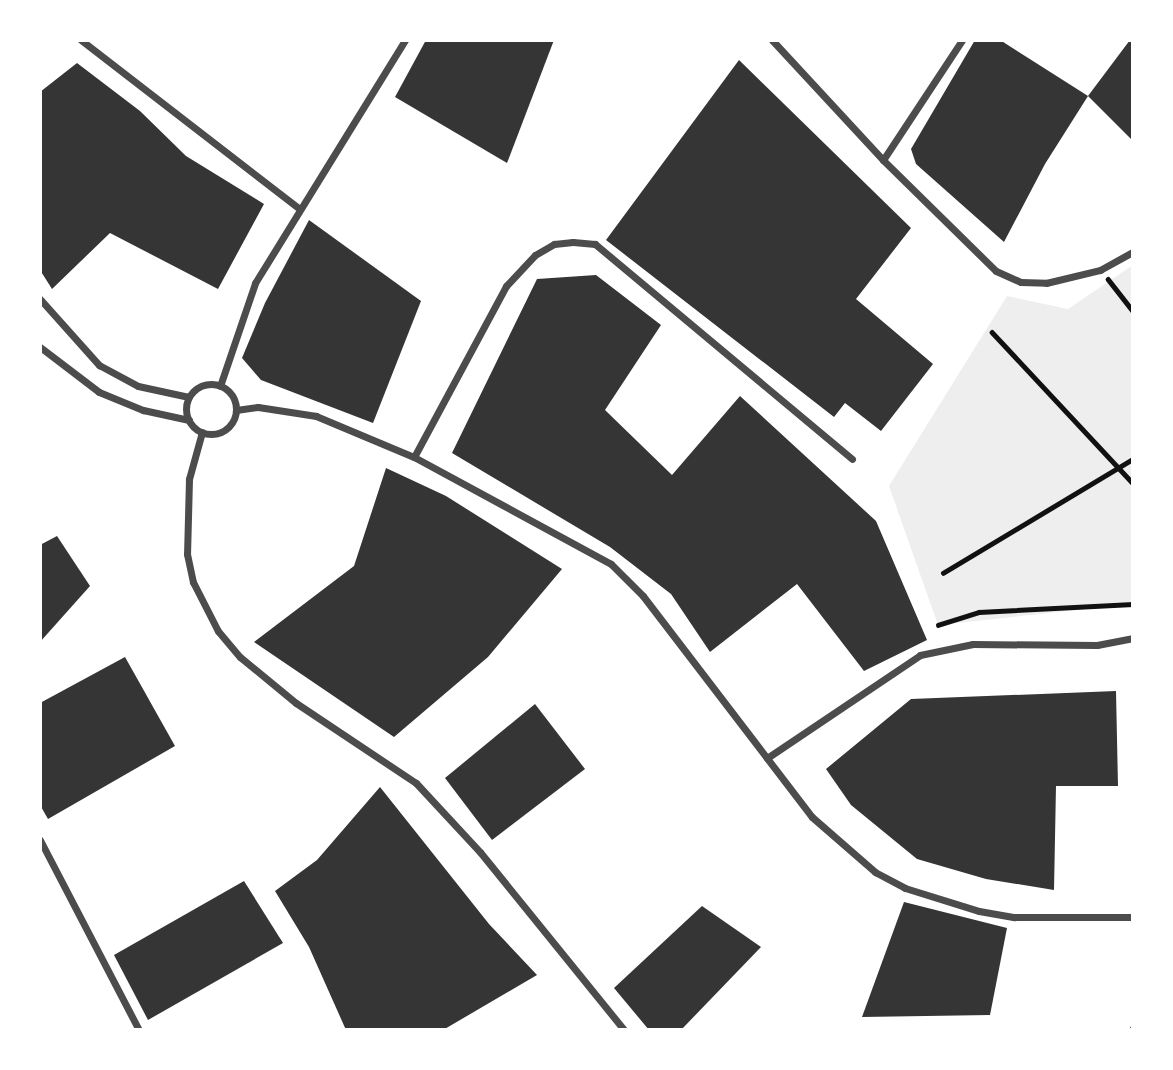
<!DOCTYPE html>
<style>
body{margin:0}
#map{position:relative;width:1173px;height:1070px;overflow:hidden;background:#fff;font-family:Cabin,sans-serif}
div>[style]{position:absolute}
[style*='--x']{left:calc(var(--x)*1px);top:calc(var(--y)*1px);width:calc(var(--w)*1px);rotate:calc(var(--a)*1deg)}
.green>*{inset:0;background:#eee}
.building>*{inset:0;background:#353535}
.path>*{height:4.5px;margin:-2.25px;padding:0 2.25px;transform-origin:2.25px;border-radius:2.25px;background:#111}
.minor>*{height:7px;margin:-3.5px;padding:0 3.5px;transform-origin:3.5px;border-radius:3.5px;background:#4c4c4c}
.minor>.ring{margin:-3.5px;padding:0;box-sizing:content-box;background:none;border:7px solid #4c4c4c;border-radius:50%}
span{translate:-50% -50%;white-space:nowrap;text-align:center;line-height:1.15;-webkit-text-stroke:5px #fff;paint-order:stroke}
.frame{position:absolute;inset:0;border:42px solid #fff;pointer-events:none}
</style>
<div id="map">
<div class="green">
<i style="clip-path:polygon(1133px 265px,1133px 604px,938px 625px,889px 486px,1007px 296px,1068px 309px)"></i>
</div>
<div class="building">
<i style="clip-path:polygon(426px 40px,554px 40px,507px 163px,395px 97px)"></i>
<i style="clip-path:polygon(975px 40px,1000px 40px,1088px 96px,1045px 164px,1004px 242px,916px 164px,911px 149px)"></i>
<i style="clip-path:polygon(1130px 40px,1133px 40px,1133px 141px,1088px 96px)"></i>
<i style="clip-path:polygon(739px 60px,911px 228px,856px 299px,933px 364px,881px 431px,845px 403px,834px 417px,606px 240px)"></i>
<i style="clip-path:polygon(77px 63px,140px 111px,186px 156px,264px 204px,218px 289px,110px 233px,52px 289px,40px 270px,40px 92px)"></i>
<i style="clip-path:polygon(309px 220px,421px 301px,373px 423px,261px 380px,242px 358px,265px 303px)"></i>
<i style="clip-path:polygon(596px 275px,661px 325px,605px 410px,672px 475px,740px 396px,876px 521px,927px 640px,864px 671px,797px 584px,710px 652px,671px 594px,610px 547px,452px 453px,537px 279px)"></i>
<i style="clip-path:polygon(386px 468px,446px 496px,562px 569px,488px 657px,394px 737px,254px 642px,354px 566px)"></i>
<i style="clip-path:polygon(57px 536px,90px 586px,40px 642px,40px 545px)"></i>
<i style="clip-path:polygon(125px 657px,175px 746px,48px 819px,40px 805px,40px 703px)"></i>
<i style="clip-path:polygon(1116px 691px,1118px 786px,1056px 786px,1054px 890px,986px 879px,917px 859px,851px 805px,826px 769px,911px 699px)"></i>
<i style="clip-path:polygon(535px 704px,585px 769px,492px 840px,445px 778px)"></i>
<i style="clip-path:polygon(380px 787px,489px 924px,537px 975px,443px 1030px,346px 1030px,309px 947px,275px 891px,317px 860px)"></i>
<i style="clip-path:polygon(244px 881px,283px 943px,148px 1020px,114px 955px)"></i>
<i style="clip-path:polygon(904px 902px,1007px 928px,990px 1015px,862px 1017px)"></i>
<i style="clip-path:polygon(702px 906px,761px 947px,681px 1030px,649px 1030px,614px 988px)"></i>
</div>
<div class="path">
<i style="--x:1108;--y:279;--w:41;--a:52"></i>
<i style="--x:992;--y:332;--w:207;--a:47"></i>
<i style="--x:943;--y:573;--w:222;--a:-31"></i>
<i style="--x:938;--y:625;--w:43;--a:-17.6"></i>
<i style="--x:979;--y:612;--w:154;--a:-3"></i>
</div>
<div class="minor">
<i style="--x:81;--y:40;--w:274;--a:37.7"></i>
<i style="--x:772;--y:40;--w:163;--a:47.2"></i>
<i style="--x:883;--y:160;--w:158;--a:44.5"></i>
<i style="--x:996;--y:271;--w:27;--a:24"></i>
<i style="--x:1021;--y:282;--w:25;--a:2"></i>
<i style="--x:1046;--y:283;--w:56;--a:-13.5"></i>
<i style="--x:1100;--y:270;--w:38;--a:-29"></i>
<i style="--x:883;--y:160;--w:144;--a:-56.6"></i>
<i style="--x:40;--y:299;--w:89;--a:48.2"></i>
<i style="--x:99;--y:365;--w:44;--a:28.3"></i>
<i style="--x:138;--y:386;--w:52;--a:12.2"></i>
<i style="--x:40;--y:347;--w:74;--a:37.3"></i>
<i style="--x:99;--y:392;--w:48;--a:22.2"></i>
<i style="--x:143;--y:410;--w:47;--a:12.3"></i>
<i class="ring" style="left:186px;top:384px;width:43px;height:43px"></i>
<i style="--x:220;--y:386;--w:109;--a:-71.2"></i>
<i style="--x:255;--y:283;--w:286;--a:-58.3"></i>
<i style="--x:236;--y:410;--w:22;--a:-8"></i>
<i style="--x:258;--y:407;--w:59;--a:8.8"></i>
<i style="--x:316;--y:416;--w:106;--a:22.7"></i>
<i style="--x:414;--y:457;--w:224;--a:28.5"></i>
<i style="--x:611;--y:564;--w:45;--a:45"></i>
<i style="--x:643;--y:596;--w:278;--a:52.6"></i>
<i style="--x:812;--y:817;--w:84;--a:41.1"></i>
<i style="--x:875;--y:872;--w:34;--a:28"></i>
<i style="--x:905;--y:888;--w:77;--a:17.3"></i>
<i style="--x:979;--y:911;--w:36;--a:10"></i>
<i style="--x:1014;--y:917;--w:119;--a:0"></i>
<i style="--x:202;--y:432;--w:49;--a:105.5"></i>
<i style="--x:189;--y:479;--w:75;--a:91.5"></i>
<i style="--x:187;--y:554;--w:29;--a:78"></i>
<i style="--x:193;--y:582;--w:55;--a:63"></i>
<i style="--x:218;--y:631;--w:34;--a:50"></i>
<i style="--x:240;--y:657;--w:72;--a:39.4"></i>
<i style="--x:296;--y:703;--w:144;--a:33.7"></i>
<i style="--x:416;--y:783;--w:94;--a:47.2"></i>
<i style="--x:480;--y:852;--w:229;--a:51"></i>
<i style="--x:414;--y:457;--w:194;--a:-61.7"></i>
<i style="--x:506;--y:286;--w:42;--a:-46.9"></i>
<i style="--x:535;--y:255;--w:22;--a:-30"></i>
<i style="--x:554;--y:244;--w:19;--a:-6"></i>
<i style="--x:573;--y:242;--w:22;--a:5"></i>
<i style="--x:595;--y:244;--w:335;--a:39.9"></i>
<i style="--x:767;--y:758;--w:184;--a:-33.9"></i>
<i style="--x:920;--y:655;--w:54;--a:-11.7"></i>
<i style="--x:973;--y:644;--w:124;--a:0.5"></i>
<i style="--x:1097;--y:645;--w:37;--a:-11"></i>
<i style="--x:40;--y:840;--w:214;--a:62.5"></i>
<i style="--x:1132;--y:1030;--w:2;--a:-63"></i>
</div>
<div class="frame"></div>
</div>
